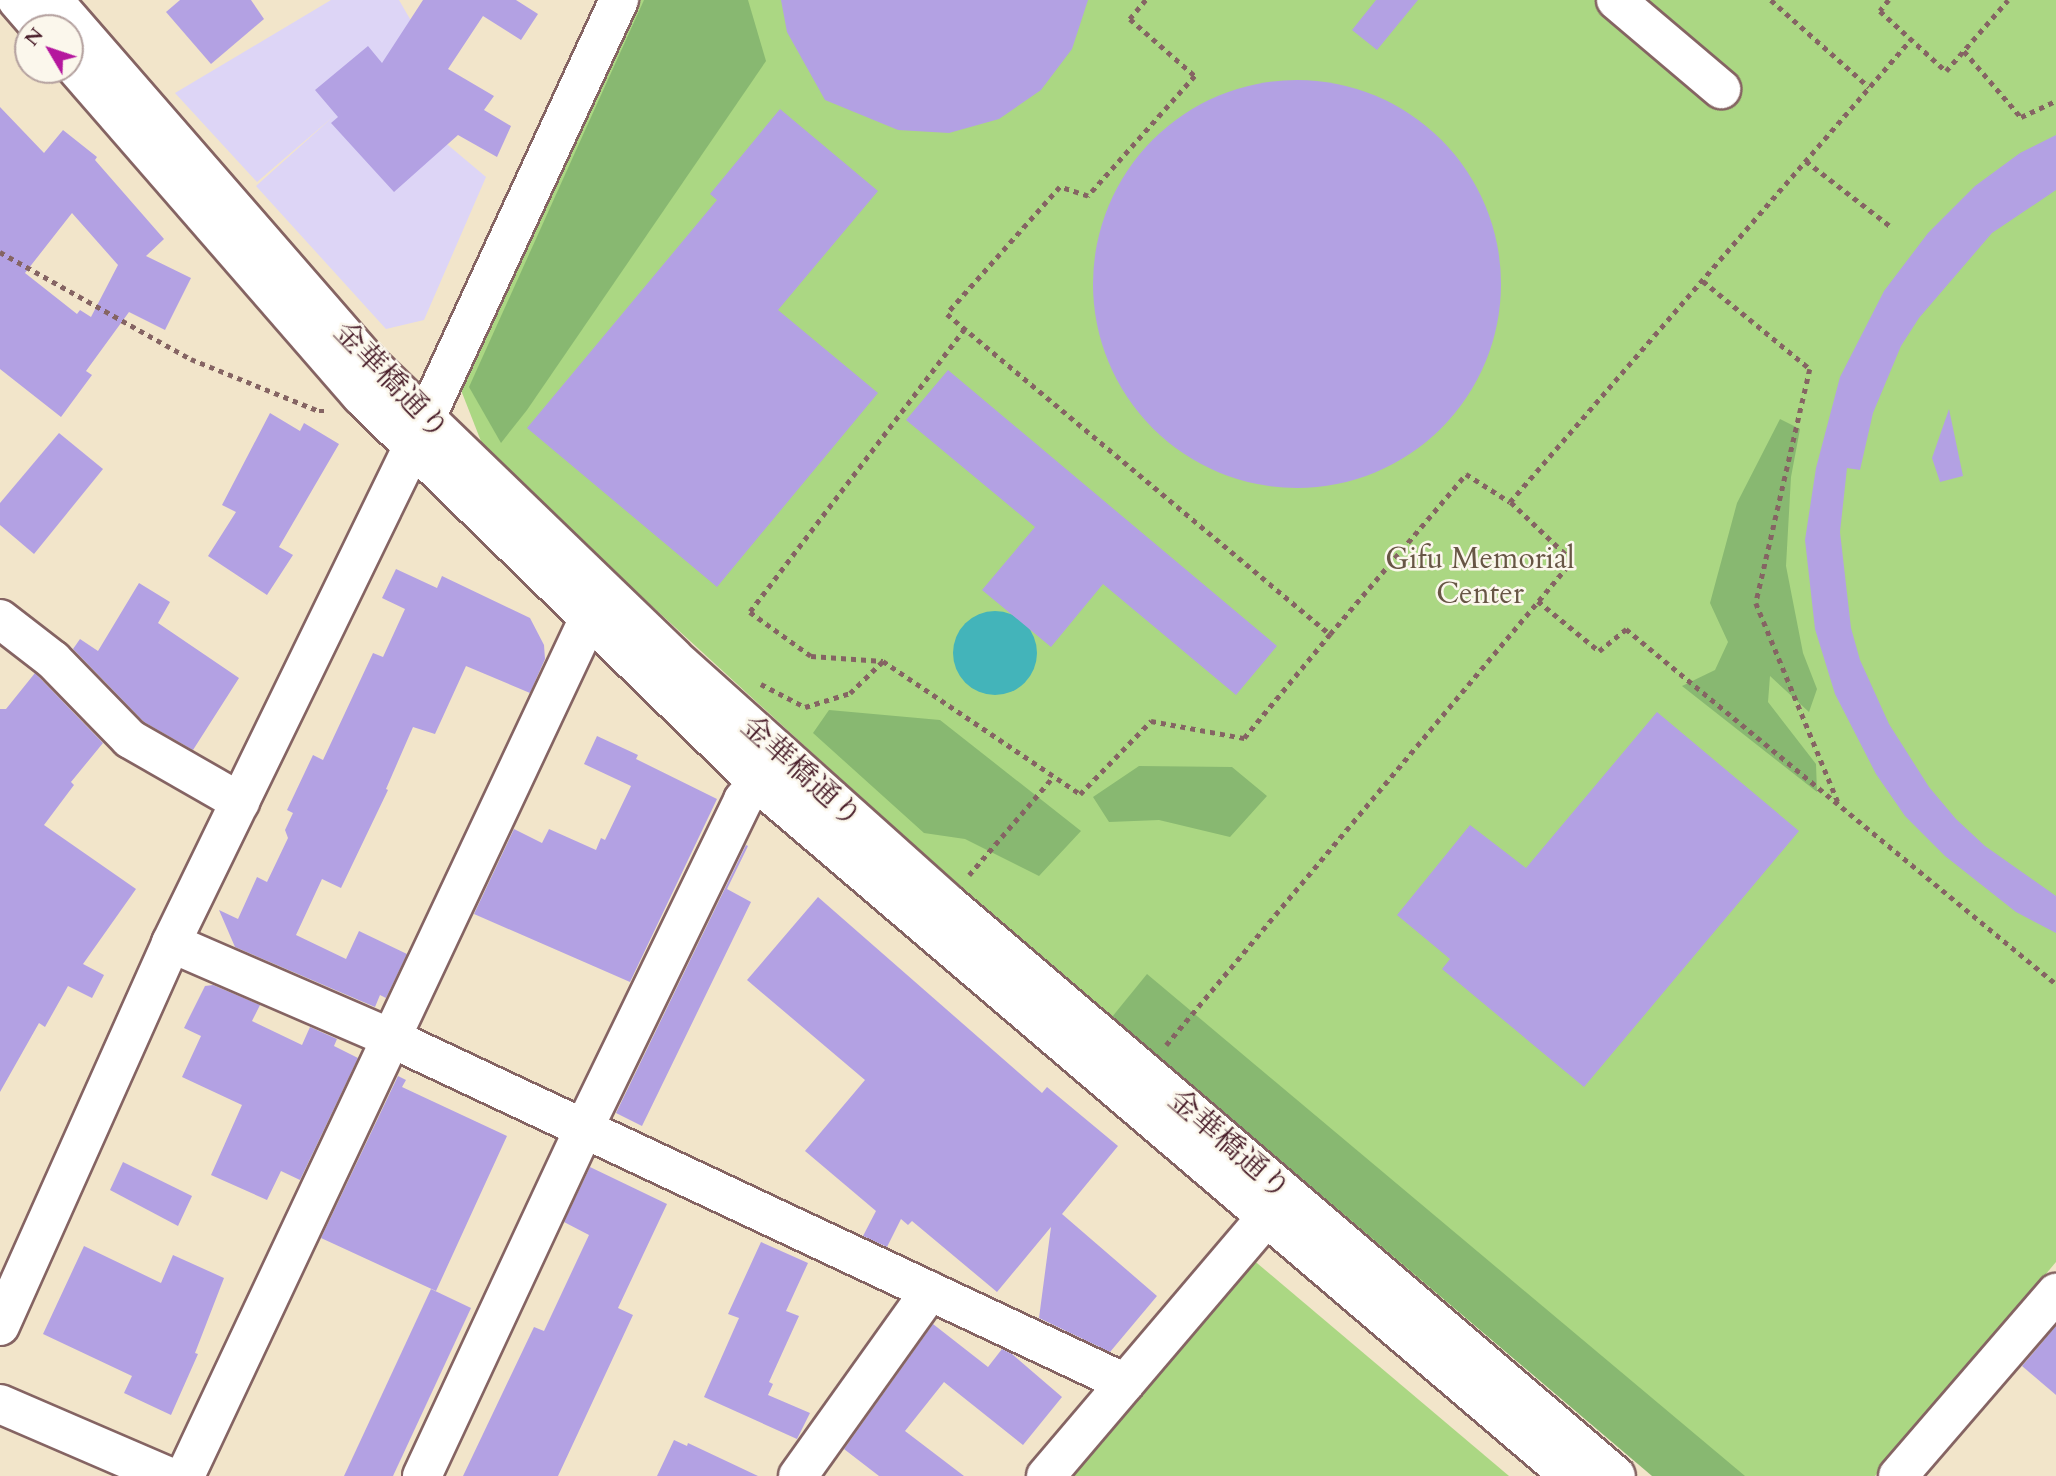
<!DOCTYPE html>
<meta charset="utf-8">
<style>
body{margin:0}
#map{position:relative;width:2056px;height:1476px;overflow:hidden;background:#f2e5ca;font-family:Cardo,"Noto Serif JP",serif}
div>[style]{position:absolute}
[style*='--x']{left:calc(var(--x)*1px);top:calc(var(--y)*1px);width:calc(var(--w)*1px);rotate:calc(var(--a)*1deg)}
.built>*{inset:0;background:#ddd5f6}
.green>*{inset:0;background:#abd783}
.forest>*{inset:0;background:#88b871}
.water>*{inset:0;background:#43b4ba}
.round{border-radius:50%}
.building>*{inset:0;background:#b3a1e3}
.path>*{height:4.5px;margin-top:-2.25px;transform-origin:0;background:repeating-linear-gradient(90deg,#856463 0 5px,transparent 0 10px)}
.roads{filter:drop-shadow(2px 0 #856463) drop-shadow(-2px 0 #856463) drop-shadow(0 2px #856463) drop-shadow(0 -2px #856463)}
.minor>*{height:38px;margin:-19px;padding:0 19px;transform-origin:19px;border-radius:19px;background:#fff}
span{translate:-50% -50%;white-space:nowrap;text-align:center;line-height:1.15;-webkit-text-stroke:5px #fbf7ec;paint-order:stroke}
.street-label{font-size:30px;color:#4a1f2b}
.park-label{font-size:30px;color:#675645}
.north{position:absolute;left:14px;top:14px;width:70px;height:70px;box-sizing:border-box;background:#fbf7ec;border:2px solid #b4a19f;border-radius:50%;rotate:309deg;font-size:19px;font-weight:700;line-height:28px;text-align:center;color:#4a1f2b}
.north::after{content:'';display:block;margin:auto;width:24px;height:32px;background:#b5179e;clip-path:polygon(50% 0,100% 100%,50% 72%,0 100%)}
</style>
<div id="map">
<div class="built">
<i style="clip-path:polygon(331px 0,399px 0,421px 38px,372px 81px,486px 177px,424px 320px,386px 329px,256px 186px,335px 115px,257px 182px,175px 93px)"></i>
</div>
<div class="green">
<i style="clip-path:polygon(635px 0,2056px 0,2056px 1262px,1875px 1476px,1654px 1476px,1022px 945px,486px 454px,459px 385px)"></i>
<i style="clip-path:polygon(1251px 1258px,1509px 1476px,1064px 1476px)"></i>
</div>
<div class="forest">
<i style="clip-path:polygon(644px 0,748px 0,766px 61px,527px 410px,501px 443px,469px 387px)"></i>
<i style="clip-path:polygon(1780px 419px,1800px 429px,1791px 477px,1786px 566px,1803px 653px,1817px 689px,1809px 712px,1770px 676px,1768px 702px,1816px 764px,1817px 792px,1682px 686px,1715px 670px,1728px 642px,1710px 603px,1737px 503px)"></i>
<i style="clip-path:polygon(829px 710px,940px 720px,1081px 831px,1039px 876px,965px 839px,924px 833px,813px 733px)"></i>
<i style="clip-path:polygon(1139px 766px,1232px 767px,1267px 796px,1230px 837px,1159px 820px,1109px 822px,1093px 797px)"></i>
<i style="clip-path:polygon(1147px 974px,1745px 1476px,1652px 1476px,1112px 1017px)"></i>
</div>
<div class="water">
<i class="round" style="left:953px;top:611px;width:84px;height:84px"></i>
</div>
<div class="building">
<i style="clip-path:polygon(180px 0,251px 0,264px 19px,211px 64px,166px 12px)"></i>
<i style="clip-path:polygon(423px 0,516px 0,538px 14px,521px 40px,483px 16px,448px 69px,494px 96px,484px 110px,511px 126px,497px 157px,458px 135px,394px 192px,331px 123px,338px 117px,315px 90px,368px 46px,382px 63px)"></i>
<i style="clip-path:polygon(781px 0,1088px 0,1072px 49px,1041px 90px,999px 119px,949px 133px,898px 130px,825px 100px,787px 32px)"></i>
<i style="clip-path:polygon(1376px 0,1418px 0,1377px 50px,1352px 30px)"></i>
<i class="round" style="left:1093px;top:80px;width:408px;height:408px"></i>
<i style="clip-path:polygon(evenodd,0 107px,44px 153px,63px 130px,97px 157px,95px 160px,164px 239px,146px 256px,191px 278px,165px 330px,129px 312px,86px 371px,92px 375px,61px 417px,0 369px,0 107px,72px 213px,118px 265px,91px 317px,80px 310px,77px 314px,25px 273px,72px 213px)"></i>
<i style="clip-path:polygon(780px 109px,878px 191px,778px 310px,878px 393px,717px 587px,527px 428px,717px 200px,710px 194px)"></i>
<i style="clip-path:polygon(2056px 135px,2056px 190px,1992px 233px,1919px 318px,1901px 346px,1873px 413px,1860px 470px,1847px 468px,1840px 532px,1851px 628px,1860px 660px,1889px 724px,1929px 787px,1956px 819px,1985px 846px,2056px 896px,2056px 933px,2016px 912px,1945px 856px,1905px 816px,1876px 774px,1835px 694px,1815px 629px,1805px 540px,1816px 468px,1840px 377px,1884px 291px,1928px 233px,1975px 186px,2020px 153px)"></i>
<i style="clip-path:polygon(948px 370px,1277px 646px,1236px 695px,1103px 584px,1051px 647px,982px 590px,1035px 527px,906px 420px)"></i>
<i style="clip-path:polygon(1949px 409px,1963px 476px,1940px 482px,1932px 458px)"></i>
<i style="clip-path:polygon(270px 413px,300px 431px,304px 423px,339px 444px,279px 547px,293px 555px,267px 595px,208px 556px,236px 512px,222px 505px)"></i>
<i style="clip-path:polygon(59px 433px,103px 469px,34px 554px,0 525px,0 503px)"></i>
<i style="clip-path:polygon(396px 569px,437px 588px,442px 576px,530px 618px,544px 645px,545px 659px,530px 693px,466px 666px,435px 734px,413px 727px,386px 789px,388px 790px,341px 888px,322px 879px,296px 935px,346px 959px,359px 931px,407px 954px,386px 998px,380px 995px,375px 1007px,235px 947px,219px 910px,238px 919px,257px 877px,267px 882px,288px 838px,285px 830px,293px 813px,287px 810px,313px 755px,323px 760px,373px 653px,383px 657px,405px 609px,382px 598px)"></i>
<i style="clip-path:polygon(139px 583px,170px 602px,158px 623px,239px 678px,193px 750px,144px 722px,73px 649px,80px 639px,98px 651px)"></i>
<i style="clip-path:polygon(35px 673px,103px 743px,71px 782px,74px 785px,44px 825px,136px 889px,83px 964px,104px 975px,92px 998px,68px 986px,45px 1027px,39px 1023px,0 1092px,0 709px,6px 709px)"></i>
<i style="clip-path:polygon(1657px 712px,1799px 831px,1584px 1087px,1442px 969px,1450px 959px,1397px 915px,1470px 825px,1526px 868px)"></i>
<i style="clip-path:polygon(597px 736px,638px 755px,636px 759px,717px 799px,630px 982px,474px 914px,514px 829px,542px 843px,549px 829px,596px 850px,601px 838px,605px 840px,631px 786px,584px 764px)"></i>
<i style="clip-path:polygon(746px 845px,748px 846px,727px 889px,751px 902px,642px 1126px,616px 1113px)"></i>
<i style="clip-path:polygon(818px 897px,1042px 1093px,1047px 1087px,1118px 1146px,1062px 1214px,1157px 1296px,1110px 1352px,1039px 1318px,1051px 1227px,997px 1292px,912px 1221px,908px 1225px,901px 1219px,887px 1247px,863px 1236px,876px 1211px,805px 1151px,865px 1080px,747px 980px)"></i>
<i style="clip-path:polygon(213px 985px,260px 1005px,252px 1021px,302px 1045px,310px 1027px,337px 1039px,334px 1046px,358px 1058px,300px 1180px,281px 1171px,267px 1200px,211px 1175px,242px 1105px,182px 1077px,201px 1036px,184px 1028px,205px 986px)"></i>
<i style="clip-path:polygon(398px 1076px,406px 1080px,402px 1087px,507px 1136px,436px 1291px,321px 1238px)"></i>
<i style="clip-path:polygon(123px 1162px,192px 1196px,178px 1226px,110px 1190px)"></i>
<i style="clip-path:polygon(590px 1167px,667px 1204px,618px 1308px,633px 1315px,558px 1476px,463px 1476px,534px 1327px,544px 1331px,589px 1235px,564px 1222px)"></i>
<i style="clip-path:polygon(761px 1242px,808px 1263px,786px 1311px,799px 1316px,769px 1382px,773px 1384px,768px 1395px,810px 1413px,797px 1439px,704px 1397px,739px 1318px,728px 1314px)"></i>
<i style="clip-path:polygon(84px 1246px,161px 1283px,173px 1255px,224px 1278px,195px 1353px,198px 1354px,171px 1415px,124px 1393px,132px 1376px,43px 1334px)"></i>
<i style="clip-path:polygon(431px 1289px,471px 1308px,393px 1476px,344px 1476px)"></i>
<i style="clip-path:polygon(933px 1324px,988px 1367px,1002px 1349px,1012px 1354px,1062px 1397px,1023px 1445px,944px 1382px,905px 1431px,964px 1476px,879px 1476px,844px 1449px)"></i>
<i style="clip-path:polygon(2056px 1326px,2056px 1395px,2022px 1366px)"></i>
<i style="clip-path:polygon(674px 1440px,687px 1446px,688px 1443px,758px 1476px,657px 1476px)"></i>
</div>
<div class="path">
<i style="--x:1146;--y:0;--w:25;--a:130"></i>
<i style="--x:1130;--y:19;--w:86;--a:41.2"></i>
<i style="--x:1195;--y:76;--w:161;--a:131.7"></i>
<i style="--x:1088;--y:196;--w:29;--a:-162"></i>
<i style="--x:1060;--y:187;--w:170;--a:131.7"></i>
<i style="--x:947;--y:314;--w:499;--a:39.9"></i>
<i style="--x:1330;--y:634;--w:210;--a:-49.6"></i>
<i style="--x:1466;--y:474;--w:52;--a:32.5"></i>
<i style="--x:1771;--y:0;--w:131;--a:41.6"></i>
<i style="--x:1889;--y:0;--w:14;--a:129"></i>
<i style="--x:1880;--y:11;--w:89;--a:42.3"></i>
<i style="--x:1946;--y:71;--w:94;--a:-48.9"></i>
<i style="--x:1964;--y:51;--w:87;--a:49.2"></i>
<i style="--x:2021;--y:117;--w:38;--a:-25"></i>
<i style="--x:1806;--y:161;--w:106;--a:37.7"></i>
<i style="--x:0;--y:252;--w:219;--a:29.3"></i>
<i style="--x:191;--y:359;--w:138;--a:22.1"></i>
<i style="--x:319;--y:411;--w:6;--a:0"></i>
<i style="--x:1703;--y:281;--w:139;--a:39.4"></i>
<i style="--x:1810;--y:369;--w:240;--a:103"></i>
<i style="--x:1756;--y:603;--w:215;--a:67.6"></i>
<i style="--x:965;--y:329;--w:355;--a:127.2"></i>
<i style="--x:750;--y:612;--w:75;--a:35.8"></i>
<i style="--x:811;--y:656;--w:72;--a:4"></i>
<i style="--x:883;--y:661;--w:238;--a:34"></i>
<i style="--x:1080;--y:794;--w:102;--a:-45.8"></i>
<i style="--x:1151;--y:721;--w:95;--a:10.4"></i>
<i style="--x:1244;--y:738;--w:135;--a:-50.4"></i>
<i style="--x:1538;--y:601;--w:79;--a:39.3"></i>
<i style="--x:1599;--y:651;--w:35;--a:-39"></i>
<i style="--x:1626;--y:629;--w:558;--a:39.54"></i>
<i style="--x:761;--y:684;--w:50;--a:27.6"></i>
<i style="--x:805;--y:707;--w:47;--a:-17.3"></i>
<i style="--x:850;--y:693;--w:45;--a:-44.1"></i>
<i style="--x:969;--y:875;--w:130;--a:-49.4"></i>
<i style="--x:1166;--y:1045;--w:632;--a:-50.01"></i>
<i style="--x:1572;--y:561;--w:86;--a:-136.4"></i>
<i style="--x:1510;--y:502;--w:613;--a:-49.1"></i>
</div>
<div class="roads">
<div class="minor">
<i style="--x:17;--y:0;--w:37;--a:49"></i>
<i style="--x:53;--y:0;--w:480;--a:49"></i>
<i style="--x:368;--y:362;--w:423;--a:44"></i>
<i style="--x:672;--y:656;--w:368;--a:41.9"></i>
<i style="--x:946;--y:902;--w:882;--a:40.59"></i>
<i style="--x:1616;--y:0;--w:138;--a:40.3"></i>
<i style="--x:70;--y:61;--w:444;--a:49"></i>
<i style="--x:361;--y:396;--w:554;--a:44.27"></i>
<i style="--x:758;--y:783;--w:1068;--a:40.48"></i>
<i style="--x:0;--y:619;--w:67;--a:37.7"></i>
<i style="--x:53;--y:660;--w:110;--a:45.7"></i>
<i style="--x:130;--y:739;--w:127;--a:29.8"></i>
<i style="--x:171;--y:943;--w:240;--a:23.4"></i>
<i style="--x:391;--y:1038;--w:811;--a:25.17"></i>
<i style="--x:0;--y:1326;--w:419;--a:-65.9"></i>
<i style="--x:171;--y:943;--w:551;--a:-64.04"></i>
<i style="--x:412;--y:448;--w:494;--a:-65.2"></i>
<i style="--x:0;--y:1404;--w:182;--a:23.3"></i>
<i style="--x:185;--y:1476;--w:946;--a:-64.79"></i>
<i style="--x:422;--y:1476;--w:384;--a:-65"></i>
<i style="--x:584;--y:1128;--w:365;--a:-64.1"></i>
<i style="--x:743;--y:800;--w:23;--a:-49"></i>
<i style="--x:798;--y:1476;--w:227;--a:-54.5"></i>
<i style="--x:1046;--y:1476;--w:338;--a:-49.6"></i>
<i style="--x:1898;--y:1476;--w:242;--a:-49.2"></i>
</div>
</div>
<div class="street-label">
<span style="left:391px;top:381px;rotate:46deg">金華橋通り</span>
<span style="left:801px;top:772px;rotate:42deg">金華橋通り</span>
<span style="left:1229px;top:1145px;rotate:41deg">金華橋通り</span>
</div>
<div class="park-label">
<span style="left:1480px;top:576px">Gifu Memorial<br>Center</span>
</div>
<div class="north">N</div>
</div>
